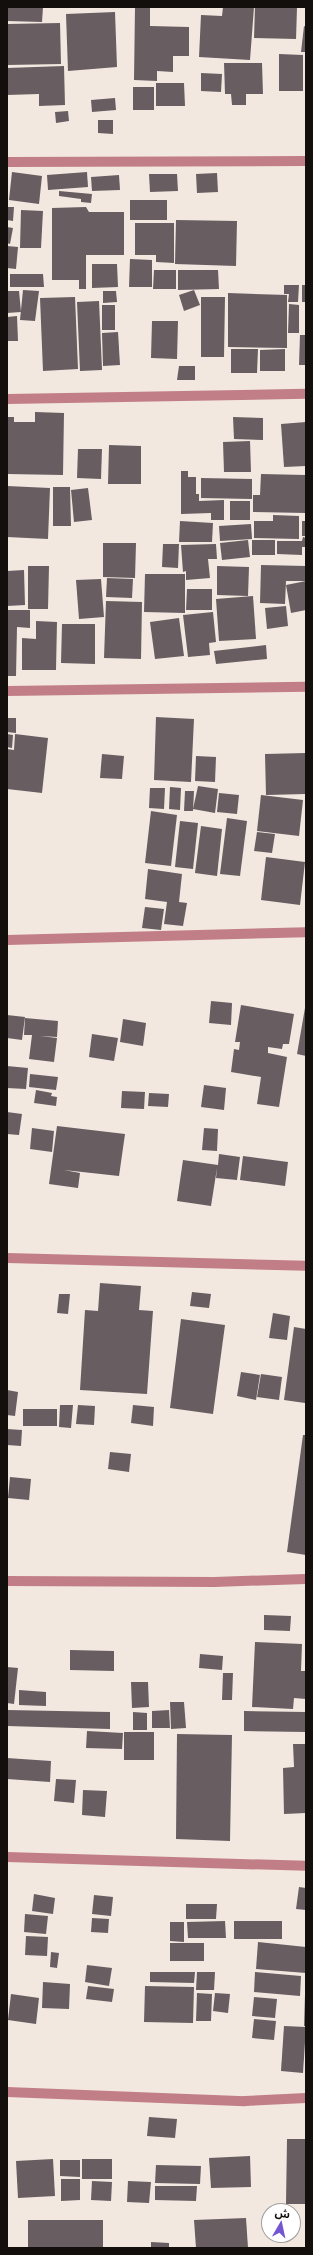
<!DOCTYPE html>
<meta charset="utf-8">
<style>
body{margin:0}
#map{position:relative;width:313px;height:2255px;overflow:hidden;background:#f2e8e0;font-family:Literata,"Noto Sans Arabic",serif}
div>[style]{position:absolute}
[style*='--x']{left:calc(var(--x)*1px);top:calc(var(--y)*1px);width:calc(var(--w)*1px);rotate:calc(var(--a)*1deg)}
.building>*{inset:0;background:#685d61}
.minor>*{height:10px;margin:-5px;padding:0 5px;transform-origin:5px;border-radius:5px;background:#c27e86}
span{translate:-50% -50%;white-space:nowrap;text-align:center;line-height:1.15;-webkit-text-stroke:3px #fff;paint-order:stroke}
.frame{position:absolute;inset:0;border:8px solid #120f0c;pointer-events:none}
.north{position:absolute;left:261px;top:2203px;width:40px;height:40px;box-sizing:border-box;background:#fff;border:1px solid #a09f9e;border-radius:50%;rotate:9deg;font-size:11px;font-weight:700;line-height:16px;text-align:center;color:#120f0c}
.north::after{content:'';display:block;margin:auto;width:14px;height:18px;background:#7357d1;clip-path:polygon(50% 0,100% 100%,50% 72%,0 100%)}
</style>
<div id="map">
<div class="building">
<i style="clip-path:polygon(7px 7px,43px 7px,42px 22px,7px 21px)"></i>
<i style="clip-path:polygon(135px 7px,150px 7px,150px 26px,189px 27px,189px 56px,173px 56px,173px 72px,157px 71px,157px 81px,134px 80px)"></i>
<i style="clip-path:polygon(223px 7px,254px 7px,250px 60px,199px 57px,201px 15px,222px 16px)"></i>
<i style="clip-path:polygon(255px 7px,297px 7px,296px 39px,254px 38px)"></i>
<i style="clip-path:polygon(115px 12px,117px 67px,68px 71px,66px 14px)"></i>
<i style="clip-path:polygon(60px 23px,61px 64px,7px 65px,7px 24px)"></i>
<i style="clip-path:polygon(304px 26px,306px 27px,306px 52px,301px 52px)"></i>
<i style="clip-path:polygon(279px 54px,303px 55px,303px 91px,279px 91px)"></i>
<i style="clip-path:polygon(224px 63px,262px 63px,263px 94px,246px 94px,246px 105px,232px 105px,231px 94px,225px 94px)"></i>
<i style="clip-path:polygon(64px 66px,65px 105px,39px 106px,39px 94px,7px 95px,7px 68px)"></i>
<i style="clip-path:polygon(201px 73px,222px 74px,221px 92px,201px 91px)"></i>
<i style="clip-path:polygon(156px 83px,184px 83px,185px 106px,156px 106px)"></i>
<i style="clip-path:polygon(133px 87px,154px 87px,154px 110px,133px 110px)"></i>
<i style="clip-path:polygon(115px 98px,116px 110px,92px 112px,91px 100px)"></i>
<i style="clip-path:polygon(68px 111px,69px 121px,56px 123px,55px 112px)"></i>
<i style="clip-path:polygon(98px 120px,113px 120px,113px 134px,98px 133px)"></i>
<i style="clip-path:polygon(12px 172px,42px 176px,39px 204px,9px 200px)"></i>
<i style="clip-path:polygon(87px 172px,88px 187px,48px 190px,47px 175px)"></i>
<i style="clip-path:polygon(217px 173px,218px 192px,197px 193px,196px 174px)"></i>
<i style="clip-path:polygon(149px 174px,177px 174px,178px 191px,150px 192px)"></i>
<i style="clip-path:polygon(119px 175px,120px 190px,92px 191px,91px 177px)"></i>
<i style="clip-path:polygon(59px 191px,92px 194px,91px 203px,81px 202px,81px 199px,59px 196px)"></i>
<i style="clip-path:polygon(130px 200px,167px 200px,167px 220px,130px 220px)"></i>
<i style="clip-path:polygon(8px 207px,14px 207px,13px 221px,7px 220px)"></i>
<i style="clip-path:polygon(86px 207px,89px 212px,124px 212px,124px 255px,86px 255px,86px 289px,79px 289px,79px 280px,52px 280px,52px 208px)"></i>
<i style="clip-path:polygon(21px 210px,43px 211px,41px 248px,20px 248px)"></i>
<i style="clip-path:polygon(176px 220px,237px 221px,236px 266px,175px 264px)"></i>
<i style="clip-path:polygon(135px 223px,174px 223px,174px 263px,156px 262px,156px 255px,135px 255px)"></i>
<i style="clip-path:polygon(7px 227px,13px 228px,10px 244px,7px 243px)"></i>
<i style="clip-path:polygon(7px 246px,18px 247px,16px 269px,7px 268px)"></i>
<i style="clip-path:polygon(130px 259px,152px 260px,152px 287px,129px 287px)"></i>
<i style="clip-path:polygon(92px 264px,117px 264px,118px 287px,92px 288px)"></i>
<i style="clip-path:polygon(154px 270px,176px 270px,176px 289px,153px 289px)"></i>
<i style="clip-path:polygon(178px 270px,218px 270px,219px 289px,178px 290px)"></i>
<i style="clip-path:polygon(10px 274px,43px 274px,44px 287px,10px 287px)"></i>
<i style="clip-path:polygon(284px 285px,299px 285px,298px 302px,288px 302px,289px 294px,284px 294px)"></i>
<i style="clip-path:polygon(302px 285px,306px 285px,306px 302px,302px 302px)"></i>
<i style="clip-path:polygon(23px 290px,39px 291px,35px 321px,20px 320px)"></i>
<i style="clip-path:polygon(194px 290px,200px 305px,184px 311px,179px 295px)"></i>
<i style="clip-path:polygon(7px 291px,19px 291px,21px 312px,7px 313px)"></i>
<i style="clip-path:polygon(103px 291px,116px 291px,117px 302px,103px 303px)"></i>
<i style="clip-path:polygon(228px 293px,287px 295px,287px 348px,228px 347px)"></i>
<i style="clip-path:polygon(75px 297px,78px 369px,43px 371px,40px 298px)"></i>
<i style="clip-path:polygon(201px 297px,225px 297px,224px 357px,201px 357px)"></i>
<i style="clip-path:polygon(99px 301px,102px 370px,80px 371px,77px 302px)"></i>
<i style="clip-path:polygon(289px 304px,299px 305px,299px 333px,288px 333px)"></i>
<i style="clip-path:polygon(102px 305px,115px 305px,115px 330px,102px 330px)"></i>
<i style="clip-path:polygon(17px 316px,18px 341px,7px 341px,7px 317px)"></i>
<i style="clip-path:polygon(152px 321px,178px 321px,177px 359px,151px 358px)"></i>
<i style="clip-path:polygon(118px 332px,120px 365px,103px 366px,102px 333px)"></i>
<i style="clip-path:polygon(300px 335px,306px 335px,306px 365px,299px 365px)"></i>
<i style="clip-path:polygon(231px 349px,258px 349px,257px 373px,231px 373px)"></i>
<i style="clip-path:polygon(285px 349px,285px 371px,260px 371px,260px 350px)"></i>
<i style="clip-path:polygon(179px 366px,195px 366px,195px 380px,177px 380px)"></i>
<i style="clip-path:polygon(35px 412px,64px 413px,63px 475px,7px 474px,7px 417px,14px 417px,14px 422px,35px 422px)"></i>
<i style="clip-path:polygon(233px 417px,263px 418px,263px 440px,234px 439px)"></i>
<i style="clip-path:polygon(306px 422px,306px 466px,284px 467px,281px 424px)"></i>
<i style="clip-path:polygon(250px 441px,251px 472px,224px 472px,223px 442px)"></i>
<i style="clip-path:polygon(109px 445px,141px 446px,141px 484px,108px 484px)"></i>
<i style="clip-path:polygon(78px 449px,102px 449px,101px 479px,77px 478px)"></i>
<i style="clip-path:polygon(181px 471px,188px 471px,188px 477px,196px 477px,196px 494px,199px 494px,199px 501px,224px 500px,224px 520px,211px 520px,211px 513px,181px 514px)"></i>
<i style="clip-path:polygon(261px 474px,306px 475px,306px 513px,253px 512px,253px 495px,260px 495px)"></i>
<i style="clip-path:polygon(201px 478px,252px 479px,252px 499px,201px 498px)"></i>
<i style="clip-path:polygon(7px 486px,50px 488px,48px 539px,7px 537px)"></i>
<i style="clip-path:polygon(53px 487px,70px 487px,71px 526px,53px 526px)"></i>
<i style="clip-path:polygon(88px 488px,92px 520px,74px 522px,71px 490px)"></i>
<i style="clip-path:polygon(230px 501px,250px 501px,250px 520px,230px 520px)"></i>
<i style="clip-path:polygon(273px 515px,299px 516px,299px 539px,254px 538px,254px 521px,273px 521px)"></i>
<i style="clip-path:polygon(180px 521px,213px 523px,212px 542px,179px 542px)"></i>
<i style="clip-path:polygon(302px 521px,306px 521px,306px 536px,302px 536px)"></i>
<i style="clip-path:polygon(251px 524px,252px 539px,220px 541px,219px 526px)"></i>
<i style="clip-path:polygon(303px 537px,306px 538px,306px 547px,302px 547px,302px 555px,277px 554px,277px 541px,302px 541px)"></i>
<i style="clip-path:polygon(248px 540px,250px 557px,222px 560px,220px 543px)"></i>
<i style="clip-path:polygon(252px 540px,275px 540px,275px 555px,252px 555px)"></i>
<i style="clip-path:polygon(103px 543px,136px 543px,135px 578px,103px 577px)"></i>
<i style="clip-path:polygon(163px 544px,179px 544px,178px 568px,162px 567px)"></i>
<i style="clip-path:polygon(216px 544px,217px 559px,208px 559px,210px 578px,186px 580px,186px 571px,183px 572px,181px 545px)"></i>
<i style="clip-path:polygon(261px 565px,306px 566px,306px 581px,286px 581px,285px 604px,260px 603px)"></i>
<i style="clip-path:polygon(28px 566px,49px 566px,48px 609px,28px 609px)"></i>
<i style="clip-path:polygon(217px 566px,249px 567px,248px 596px,217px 595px)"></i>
<i style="clip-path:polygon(24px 570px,25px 605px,7px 606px,7px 571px)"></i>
<i style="clip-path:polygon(145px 574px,185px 574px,185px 613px,144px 612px)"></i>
<i style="clip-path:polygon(107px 578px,133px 579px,132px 598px,106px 597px)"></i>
<i style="clip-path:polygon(101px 579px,104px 617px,79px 619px,76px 580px)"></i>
<i style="clip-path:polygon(306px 581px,306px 610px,291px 613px,286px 585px)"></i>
<i style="clip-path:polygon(187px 589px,212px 589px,212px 610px,186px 610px)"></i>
<i style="clip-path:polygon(253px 596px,256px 639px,219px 641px,216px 599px)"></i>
<i style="clip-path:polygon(106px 601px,142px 602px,141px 659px,104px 658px)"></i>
<i style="clip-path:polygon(286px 606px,288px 626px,267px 629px,265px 608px)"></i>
<i style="clip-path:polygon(7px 610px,30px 610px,30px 628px,17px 627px,16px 676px,7px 676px)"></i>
<i style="clip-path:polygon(213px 612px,216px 642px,209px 643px,210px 655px,188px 657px,183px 615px)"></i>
<i style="clip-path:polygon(179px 618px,184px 656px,155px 659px,150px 622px)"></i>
<i style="clip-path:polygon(36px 621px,57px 622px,56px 670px,22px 670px,22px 638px,36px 639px)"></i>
<i style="clip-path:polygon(62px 624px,95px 624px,95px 664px,61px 663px)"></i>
<i style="clip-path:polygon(266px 645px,267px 659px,216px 664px,214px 651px)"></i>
<i style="clip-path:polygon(156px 717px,194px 719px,191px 782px,154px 780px)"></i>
<i style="clip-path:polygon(7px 718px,16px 718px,16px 733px,7px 732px)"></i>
<i style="clip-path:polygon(7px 734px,13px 735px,12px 748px,7px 747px)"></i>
<i style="clip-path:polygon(15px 734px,48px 738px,42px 793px,7px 789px,7px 749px,14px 750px)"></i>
<i style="clip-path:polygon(306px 753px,306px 794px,266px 795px,265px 754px)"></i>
<i style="clip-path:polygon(102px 754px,124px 756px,122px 779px,100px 778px)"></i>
<i style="clip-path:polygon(196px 756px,216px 757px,215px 782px,195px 781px)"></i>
<i style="clip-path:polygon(198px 786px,218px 789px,215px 813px,193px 809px)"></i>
<i style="clip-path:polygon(170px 787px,181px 788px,180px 810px,169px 809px)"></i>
<i style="clip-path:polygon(150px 788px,165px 788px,164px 809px,149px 808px)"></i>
<i style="clip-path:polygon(185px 791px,194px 791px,193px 811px,184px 811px)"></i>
<i style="clip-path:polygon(219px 793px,239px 795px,237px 814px,217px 812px)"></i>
<i style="clip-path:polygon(261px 795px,303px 800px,299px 836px,257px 831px)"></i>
<i style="clip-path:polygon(151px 811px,177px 815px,171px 866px,145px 863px)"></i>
<i style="clip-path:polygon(227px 818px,247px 821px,240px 876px,220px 874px)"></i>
<i style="clip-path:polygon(180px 821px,198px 823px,193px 869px,175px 867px)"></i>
<i style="clip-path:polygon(201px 826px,222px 829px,217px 876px,195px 873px)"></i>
<i style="clip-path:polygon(257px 832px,275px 834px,272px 853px,254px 851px)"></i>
<i style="clip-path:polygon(266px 857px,305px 862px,300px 905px,261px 900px)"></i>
<i style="clip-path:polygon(148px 869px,182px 874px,179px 902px,187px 903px,183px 926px,164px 924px,167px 902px,145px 899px)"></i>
<i style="clip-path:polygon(145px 907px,164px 909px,161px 930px,142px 928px)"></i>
<i style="clip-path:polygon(211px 1001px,232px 1003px,231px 1025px,209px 1023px)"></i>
<i style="clip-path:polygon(241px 1005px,294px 1014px,289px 1044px,283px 1044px,282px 1049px,268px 1047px,268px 1053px,287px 1057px,279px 1107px,257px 1104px,261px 1077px,231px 1072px,234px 1049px,239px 1050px,240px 1042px,235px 1042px)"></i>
<i style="clip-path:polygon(305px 1008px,306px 1008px,306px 1056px,297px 1054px)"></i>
<i style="clip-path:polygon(7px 1015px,25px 1017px,22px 1040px,7px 1038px)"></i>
<i style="clip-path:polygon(25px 1018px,58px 1021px,57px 1037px,40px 1036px,57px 1038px,54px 1062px,29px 1059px,32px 1035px,24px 1035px)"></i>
<i style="clip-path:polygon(123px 1019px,146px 1023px,143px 1046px,120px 1042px)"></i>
<i style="clip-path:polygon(92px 1034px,118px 1038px,114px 1061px,89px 1057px)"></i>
<i style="clip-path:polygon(7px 1066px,28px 1068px,26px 1089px,7px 1088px)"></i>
<i style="clip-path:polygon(30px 1074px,58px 1077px,56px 1090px,29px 1087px)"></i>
<i style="clip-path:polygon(204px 1085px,226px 1088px,224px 1110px,201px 1107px)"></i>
<i style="clip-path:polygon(36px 1090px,52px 1093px,51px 1096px,57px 1097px,56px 1106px,34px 1103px)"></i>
<i style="clip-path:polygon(122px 1091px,145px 1092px,144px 1109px,121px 1108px)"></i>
<i style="clip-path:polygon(149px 1093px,169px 1094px,168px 1107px,148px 1106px)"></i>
<i style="clip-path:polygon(7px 1112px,22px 1114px,19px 1135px,7px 1134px)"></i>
<i style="clip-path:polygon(57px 1126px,125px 1134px,119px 1176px,64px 1170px,80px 1173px,78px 1188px,49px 1184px)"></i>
<i style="clip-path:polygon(32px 1128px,54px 1131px,52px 1152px,30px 1149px)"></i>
<i style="clip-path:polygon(204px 1128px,218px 1129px,217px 1151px,202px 1150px)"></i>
<i style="clip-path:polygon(219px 1154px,240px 1157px,237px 1180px,216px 1178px,217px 1168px,211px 1206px,177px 1201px,183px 1160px,218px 1165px)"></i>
<i style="clip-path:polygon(243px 1156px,288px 1162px,285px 1186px,240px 1180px)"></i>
<i style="clip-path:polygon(100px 1283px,141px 1286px,139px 1310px,153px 1311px,147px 1394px,80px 1390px,85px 1310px,98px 1311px)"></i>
<i style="clip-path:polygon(192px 1292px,211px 1294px,209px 1308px,190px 1306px)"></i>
<i style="clip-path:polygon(59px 1294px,70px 1294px,68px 1314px,57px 1313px)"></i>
<i style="clip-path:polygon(273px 1313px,290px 1316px,287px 1340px,269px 1338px)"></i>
<i style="clip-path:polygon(181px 1319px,225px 1325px,213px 1414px,170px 1408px)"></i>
<i style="clip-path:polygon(294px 1327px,306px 1329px,305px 1403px,284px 1400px)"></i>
<i style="clip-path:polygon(241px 1372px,260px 1375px,256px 1400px,237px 1396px)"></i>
<i style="clip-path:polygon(261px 1374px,282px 1377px,279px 1400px,257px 1397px)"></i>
<i style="clip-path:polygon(7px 1390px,18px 1392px,15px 1416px,7px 1415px)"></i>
<i style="clip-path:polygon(60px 1405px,73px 1405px,71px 1428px,59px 1427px)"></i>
<i style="clip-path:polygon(78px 1405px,95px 1406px,94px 1425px,76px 1424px)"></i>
<i style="clip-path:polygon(133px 1405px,154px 1407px,153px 1426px,131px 1423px)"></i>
<i style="clip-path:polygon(23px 1409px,57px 1409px,57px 1426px,23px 1426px)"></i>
<i style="clip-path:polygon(7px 1429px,22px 1430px,21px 1446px,7px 1445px)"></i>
<i style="clip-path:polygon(303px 1435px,306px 1435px,306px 1555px,287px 1552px)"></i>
<i style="clip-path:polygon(110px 1452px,131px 1454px,129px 1472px,108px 1469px)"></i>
<i style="clip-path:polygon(10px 1477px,31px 1479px,29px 1500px,8px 1498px)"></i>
<i style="clip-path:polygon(264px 1615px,291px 1616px,290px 1631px,264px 1630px)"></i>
<i style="clip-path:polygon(255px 1642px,302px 1644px,301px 1671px,306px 1671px,306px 1699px,294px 1698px,293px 1709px,252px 1707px)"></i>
<i style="clip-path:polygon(70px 1650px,114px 1651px,114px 1671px,70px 1670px)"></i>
<i style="clip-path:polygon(200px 1654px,223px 1656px,222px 1670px,199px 1668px)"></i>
<i style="clip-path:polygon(7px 1667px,18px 1668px,14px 1704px,7px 1703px)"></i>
<i style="clip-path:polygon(223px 1673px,233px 1673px,232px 1700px,222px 1700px)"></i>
<i style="clip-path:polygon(131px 1682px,148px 1682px,149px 1707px,132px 1708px)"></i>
<i style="clip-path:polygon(19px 1690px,46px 1692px,46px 1706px,19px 1705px)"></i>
<i style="clip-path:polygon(170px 1702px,184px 1702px,186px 1728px,171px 1729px)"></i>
<i style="clip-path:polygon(7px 1710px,110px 1712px,110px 1729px,7px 1726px)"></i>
<i style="clip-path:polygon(169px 1710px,170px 1728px,152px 1728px,152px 1711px)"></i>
<i style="clip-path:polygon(244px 1711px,306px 1712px,306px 1732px,244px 1731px)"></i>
<i style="clip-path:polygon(133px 1712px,147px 1713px,147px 1730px,133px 1730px)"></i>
<i style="clip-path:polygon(87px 1731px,123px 1733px,122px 1749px,86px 1748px)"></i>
<i style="clip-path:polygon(124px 1732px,154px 1732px,154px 1760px,124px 1760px)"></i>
<i style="clip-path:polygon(177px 1734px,232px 1735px,230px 1841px,176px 1839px)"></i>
<i style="clip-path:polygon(293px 1744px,306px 1744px,306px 1813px,284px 1814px,283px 1768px,294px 1767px)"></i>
<i style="clip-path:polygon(7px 1758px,51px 1761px,50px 1782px,7px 1779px)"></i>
<i style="clip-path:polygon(56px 1779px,76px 1780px,74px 1803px,54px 1801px)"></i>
<i style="clip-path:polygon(83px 1790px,107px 1791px,105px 1817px,82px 1815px)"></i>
<i style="clip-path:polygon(299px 1887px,306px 1888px,306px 1910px,296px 1909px)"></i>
<i style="clip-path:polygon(34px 1894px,55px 1898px,53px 1914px,32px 1911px)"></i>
<i style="clip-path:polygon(94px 1895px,113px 1897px,111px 1916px,92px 1914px)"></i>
<i style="clip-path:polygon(186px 1904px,217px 1904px,216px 1919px,186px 1919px)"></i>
<i style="clip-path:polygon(25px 1914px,48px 1916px,46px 1934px,24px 1932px)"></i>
<i style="clip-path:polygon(92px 1918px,109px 1919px,108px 1933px,91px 1932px)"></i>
<i style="clip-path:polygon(225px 1921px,226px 1938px,188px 1938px,187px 1922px)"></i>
<i style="clip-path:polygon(234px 1921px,282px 1921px,282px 1939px,234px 1939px)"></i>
<i style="clip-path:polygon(170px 1922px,184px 1922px,184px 1942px,170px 1941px)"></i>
<i style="clip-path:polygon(26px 1936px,48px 1937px,47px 1956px,25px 1955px)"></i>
<i style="clip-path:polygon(258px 1942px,306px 1947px,306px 1973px,256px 1969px)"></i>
<i style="clip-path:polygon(170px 1943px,204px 1943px,204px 1961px,170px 1961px)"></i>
<i style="clip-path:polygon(51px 1952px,59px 1953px,57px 1968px,50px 1967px)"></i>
<i style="clip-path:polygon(87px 1965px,112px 1968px,109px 1986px,85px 1982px)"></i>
<i style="clip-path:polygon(150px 1972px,195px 1972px,194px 1983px,150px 1982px)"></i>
<i style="clip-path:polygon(197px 1972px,215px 1972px,214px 1990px,196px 1990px)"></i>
<i style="clip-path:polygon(255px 1972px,301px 1976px,300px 1996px,254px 1992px)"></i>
<i style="clip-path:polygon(43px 1982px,70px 1984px,69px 2009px,42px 2008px)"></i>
<i style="clip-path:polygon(88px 1986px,114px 1989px,112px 2002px,86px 1999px)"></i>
<i style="clip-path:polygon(145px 1986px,194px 1987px,193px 2023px,144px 2022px)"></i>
<i style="clip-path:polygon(197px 1993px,212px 1994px,211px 2021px,196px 2021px)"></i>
<i style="clip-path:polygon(215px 1993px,230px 1994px,228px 2013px,213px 2011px)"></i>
<i style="clip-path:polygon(11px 1994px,39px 1998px,36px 2024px,8px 2020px)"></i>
<i style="clip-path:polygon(305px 1995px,306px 1995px,306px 2026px,304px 2026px)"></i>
<i style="clip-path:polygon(254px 1997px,277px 1999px,275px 2018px,252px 2016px)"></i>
<i style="clip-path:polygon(254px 2019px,276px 2021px,274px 2040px,252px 2038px)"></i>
<i style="clip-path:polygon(284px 2026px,306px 2027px,303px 2073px,281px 2071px)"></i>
<i style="clip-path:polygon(149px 2117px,177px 2119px,175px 2138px,147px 2136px)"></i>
<i style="clip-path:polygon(287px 2139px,306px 2139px,306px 2204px,286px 2204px)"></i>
<i style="clip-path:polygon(250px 2156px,251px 2187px,211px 2188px,209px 2158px)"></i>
<i style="clip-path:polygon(53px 2159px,55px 2196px,18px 2198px,16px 2161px)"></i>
<i style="clip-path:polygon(82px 2159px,112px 2159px,112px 2179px,82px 2179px)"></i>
<i style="clip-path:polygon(60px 2160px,80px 2160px,80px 2177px,60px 2176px)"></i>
<i style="clip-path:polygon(156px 2165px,201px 2166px,200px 2184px,155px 2183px)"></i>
<i style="clip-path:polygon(61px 2179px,80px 2179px,80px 2200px,61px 2201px)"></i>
<i style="clip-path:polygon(92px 2181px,112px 2182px,111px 2201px,91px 2200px)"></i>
<i style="clip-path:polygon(128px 2181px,151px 2182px,149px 2203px,127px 2202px)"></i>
<i style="clip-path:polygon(155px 2186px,197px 2186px,196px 2201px,155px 2200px)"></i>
<i style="clip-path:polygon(246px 2218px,248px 2248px,196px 2248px,194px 2220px)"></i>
<i style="clip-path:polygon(28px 2220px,103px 2220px,103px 2248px,28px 2248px)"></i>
<i style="clip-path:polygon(151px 2242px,169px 2243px,169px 2248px,151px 2248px)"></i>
</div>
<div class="minor">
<i style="--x:7;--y:162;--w:299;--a:-0.2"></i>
<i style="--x:7;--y:399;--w:299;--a:-1"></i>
<i style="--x:7;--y:691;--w:299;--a:-0.8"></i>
<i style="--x:7;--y:940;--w:299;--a:-1.5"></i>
<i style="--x:7;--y:1258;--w:299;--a:1.5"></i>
<i style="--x:7;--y:1581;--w:207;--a:0.3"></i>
<i style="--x:214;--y:1582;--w:92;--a:-1.9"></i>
<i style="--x:7;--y:1857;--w:299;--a:1.7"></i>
<i style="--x:7;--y:2092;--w:238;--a:2.2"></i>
<i style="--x:245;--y:2101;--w:61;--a:-2.8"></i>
</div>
<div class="frame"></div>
<div class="north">ش</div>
</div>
